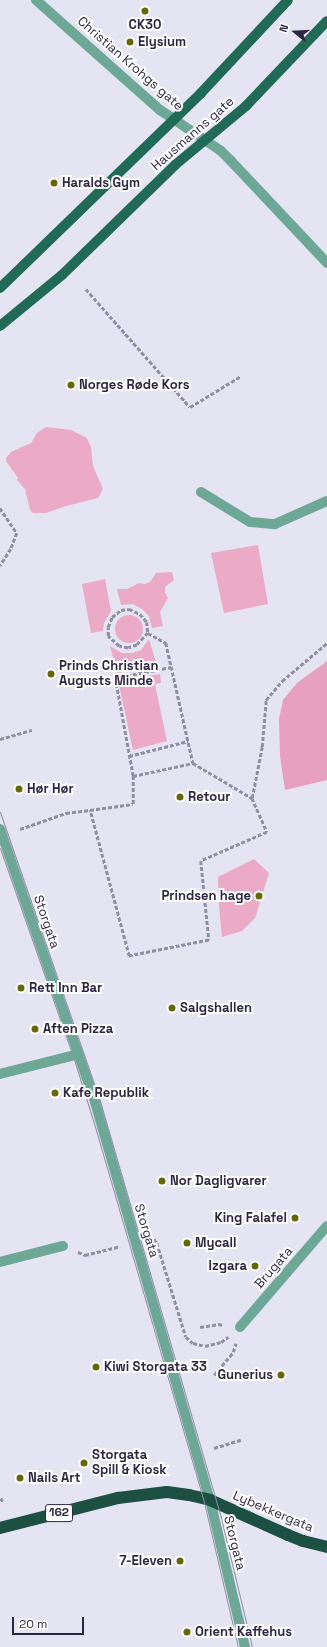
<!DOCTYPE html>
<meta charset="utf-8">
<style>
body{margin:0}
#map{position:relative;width:327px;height:1647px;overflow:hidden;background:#e5e4f3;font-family:"Space Grotesk",sans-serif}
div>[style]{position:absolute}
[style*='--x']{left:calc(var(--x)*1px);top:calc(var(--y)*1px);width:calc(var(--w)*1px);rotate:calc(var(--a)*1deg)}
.green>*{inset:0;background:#ebaac5}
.round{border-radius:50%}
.forest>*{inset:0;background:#e7a0bf}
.pier>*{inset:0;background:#e5e4f3}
.path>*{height:2.5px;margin-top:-1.25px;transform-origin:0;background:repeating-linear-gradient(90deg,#918ea3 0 4px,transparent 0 6px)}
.minor>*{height:10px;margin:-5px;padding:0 5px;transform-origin:5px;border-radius:5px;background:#6ca895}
.major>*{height:10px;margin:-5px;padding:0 5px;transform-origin:5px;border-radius:5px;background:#216a56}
.highway>*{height:12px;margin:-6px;padding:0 6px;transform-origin:6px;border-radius:6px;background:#1c5042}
.tram>*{height:1px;margin:-0.5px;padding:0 0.5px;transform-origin:0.5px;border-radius:0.5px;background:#918da3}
.dots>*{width:11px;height:11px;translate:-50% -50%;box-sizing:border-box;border:2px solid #fff;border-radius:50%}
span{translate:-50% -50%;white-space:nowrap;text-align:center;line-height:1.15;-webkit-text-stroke:4px #fff;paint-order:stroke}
.shield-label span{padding:1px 3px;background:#fff;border:1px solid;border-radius:3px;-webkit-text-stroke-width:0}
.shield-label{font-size:12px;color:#2d2744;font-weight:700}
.poi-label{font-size:13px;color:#2d2744;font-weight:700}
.left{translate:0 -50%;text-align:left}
.right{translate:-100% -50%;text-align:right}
.street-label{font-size:13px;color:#2d2744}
.north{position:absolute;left:275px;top:12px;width:40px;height:40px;-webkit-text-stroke:3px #fff;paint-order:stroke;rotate:288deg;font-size:11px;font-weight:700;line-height:16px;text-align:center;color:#2d2744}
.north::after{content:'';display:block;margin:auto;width:14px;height:18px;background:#2d2744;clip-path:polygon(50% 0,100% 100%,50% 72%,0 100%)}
.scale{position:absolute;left:12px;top:1617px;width:72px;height:18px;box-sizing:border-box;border:2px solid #2d2744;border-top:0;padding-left:5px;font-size:12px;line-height:14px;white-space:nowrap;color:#2d2744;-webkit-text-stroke:3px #fff;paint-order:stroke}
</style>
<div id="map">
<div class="green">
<i style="clip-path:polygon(46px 427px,71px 430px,87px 438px,91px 447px,93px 466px,103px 489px,98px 498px,66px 506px,46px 513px,33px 513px,30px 510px,25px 489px,17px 480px,18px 478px,6px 461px,6px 458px,11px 452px,31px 443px,37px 433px)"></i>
<i style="clip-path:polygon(258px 545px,268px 604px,224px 613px,211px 553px)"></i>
<i style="clip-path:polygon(172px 572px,174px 580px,165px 587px,165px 593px,168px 598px,160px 612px,163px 626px,152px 628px,149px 616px,142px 609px,133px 604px,121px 605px,117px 589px,127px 589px,139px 583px,145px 584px,151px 581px,156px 573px)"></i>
<i style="clip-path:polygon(105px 579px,111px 611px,104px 623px,103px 631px,91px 633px,82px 584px)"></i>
<i class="round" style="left:115px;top:615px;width:28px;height:28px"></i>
<i style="clip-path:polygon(149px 639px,156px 663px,154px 666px,117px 673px,110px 646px,122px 653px,132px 653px,141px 650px)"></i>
<i style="clip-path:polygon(160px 674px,161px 683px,155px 684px,167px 741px,133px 750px,119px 685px,123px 680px)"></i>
<i style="clip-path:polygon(254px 859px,269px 873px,255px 918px,242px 931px,222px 937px,219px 906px,218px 877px)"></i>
</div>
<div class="forest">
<i style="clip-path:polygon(327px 661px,327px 780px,285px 790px,280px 756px,279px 719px,283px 700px,297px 683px)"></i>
</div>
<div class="pier">
<i style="clip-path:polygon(300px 0,327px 0,327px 23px,301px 2px)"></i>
</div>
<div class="path">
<i style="--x:86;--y:289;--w:157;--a:48.6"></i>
<i style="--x:190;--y:407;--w:60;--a:-31.3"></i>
<i style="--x:0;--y:508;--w:30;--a:56"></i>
<i style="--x:17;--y:533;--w:17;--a:111"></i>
<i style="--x:11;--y:549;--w:20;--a:123"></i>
<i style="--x:129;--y:609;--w:12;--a:24"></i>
<i style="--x:140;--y:614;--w:11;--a:49"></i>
<i style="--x:147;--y:622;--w:11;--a:85"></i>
<i style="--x:148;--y:633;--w:16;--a:133"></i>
<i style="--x:137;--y:645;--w:9;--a:162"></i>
<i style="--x:128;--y:648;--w:9;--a:-167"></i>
<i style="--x:119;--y:646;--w:15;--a:-138"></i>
<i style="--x:108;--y:636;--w:9;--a:-90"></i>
<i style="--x:108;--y:627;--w:11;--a:-68"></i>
<i style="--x:112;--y:617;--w:11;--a:-38"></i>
<i style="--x:121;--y:610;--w:8;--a:-7"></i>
<i style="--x:148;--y:633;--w:21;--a:29"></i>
<i style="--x:166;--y:643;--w:123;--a:77.3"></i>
<i style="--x:0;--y:739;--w:33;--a:-16"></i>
<i style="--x:129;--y:756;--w:61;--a:-14.3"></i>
<i style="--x:133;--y:776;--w:100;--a:-100.4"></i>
<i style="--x:115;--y:678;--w:57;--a:-11.1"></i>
<i style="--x:252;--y:798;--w:52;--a:-78.9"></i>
<i style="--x:262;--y:747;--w:47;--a:-85.1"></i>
<i style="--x:266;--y:700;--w:25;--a:-50"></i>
<i style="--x:282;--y:681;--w:59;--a:-40.2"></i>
<i style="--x:20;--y:829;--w:49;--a:-19.2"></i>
<i style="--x:66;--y:813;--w:24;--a:-7"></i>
<i style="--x:90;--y:810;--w:43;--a:-7.9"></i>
<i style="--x:133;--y:804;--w:28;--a:-90"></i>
<i style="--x:133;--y:776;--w:61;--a:-12.2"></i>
<i style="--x:193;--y:763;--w:69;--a:30.7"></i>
<i style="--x:252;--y:798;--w:37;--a:66"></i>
<i style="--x:267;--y:832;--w:72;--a:156.3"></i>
<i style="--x:201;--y:861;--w:79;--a:84.2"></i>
<i style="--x:209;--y:940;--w:82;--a:168.7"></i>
<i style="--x:129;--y:956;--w:151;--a:-105"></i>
<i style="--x:154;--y:1239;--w:5;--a:53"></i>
<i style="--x:157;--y:1243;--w:98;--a:72.9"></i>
<i style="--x:186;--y:1337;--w:9;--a:41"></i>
<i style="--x:193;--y:1343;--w:12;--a:14"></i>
<i style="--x:205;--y:1346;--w:16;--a:-14"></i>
<i style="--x:221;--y:1342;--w:9;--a:-36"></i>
<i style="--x:78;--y:1252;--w:8;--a:23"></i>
<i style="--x:85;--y:1255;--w:36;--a:-14"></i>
<i style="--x:200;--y:1327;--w:18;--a:-9"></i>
<i style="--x:218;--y:1324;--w:6;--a:9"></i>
<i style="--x:214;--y:1375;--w:30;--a:-50"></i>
<i style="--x:233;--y:1352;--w:9;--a:-72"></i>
<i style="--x:214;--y:1448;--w:28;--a:-17"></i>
<i style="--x:1;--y:1498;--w:4;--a:63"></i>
</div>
<div class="minor">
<i style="--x:36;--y:0;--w:166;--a:41.6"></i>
<i style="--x:160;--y:110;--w:73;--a:33.9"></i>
<i style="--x:221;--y:151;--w:14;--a:45"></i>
<i style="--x:231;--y:161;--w:140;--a:46.7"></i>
<i style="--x:201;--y:492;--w:57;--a:31.5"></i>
<i style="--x:250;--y:522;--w:25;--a:5"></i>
<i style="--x:275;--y:524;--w:57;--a:-23.9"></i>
<i style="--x:0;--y:829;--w:289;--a:70.8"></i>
<i style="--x:95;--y:1102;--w:414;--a:73.9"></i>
<i style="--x:210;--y:1500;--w:151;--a:76.6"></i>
<i style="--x:0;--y:1074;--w:81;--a:-14.2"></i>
<i style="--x:0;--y:1262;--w:65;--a:-14.3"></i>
<i style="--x:240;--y:1327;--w:133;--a:-49.3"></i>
</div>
<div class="major">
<i style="--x:0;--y:288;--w:280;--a:-44.1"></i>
<i style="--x:201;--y:93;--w:127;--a:-46.9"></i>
<i style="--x:0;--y:326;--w:80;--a:-39.4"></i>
<i style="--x:62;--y:275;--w:158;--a:-44.2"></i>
<i style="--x:175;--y:165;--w:92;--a:-39.7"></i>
<i style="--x:246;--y:106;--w:117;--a:-46.4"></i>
</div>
<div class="highway">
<i style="--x:0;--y:1528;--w:122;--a:-14.3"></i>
<i style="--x:118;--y:1498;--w:49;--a:-7"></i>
<i style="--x:167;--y:1492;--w:22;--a:8"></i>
<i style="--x:189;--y:1495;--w:22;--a:13"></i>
<i style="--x:210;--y:1500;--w:85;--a:24.2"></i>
<i style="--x:288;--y:1535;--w:16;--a:22"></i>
<i style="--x:303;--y:1541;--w:25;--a:14"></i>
</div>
<div class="tram">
<i style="--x:0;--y:812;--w:306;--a:70.9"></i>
<i style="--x:100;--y:1101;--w:438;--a:73.8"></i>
<i style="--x:222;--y:1522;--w:129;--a:76.5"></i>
<i style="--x:0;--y:848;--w:220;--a:70.7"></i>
<i style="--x:73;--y:1056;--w:77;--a:72.7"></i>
<i style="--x:96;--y:1130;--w:383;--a:73.8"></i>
<i style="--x:203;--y:1498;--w:153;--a:76.8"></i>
</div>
<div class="dots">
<i style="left:145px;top:11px;background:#656806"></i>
<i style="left:130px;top:42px;background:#656806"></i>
<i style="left:54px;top:183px;background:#656806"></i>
<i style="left:71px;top:385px;background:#656806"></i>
<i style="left:51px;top:674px;background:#656806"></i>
<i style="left:19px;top:789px;background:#656806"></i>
<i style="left:180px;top:797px;background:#656806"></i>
<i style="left:259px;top:896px;background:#656806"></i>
<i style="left:21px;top:988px;background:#656806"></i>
<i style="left:172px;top:1008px;background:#656806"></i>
<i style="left:35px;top:1029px;background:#656806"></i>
<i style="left:55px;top:1093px;background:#656806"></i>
<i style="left:162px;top:1181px;background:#656806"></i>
<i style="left:295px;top:1218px;background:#656806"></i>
<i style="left:187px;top:1243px;background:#656806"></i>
<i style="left:255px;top:1266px;background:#656806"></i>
<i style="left:96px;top:1367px;background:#656806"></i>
<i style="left:281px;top:1375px;background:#656806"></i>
<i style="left:84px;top:1463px;background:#656806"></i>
<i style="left:20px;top:1478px;background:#656806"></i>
<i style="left:180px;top:1561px;background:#656806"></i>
<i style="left:187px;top:1632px;background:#656806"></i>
</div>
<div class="shield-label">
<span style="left:59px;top:1513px">162</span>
</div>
<div class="poi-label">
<span style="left:145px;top:25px">CK30</span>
<span class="left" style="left:138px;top:42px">Elysium</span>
<span class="left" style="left:62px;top:183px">Haralds Gym</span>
<span class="left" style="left:79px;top:385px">Norges Røde Kors</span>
<span class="left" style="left:59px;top:674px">Prinds Christian<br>Augusts Minde</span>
<span class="left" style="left:27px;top:789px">Hør Hør</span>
<span class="left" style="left:188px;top:797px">Retour</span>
<span class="right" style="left:251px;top:896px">Prindsen hage</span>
<span class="left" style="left:29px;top:988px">Rett Inn Bar</span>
<span class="left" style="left:180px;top:1008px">Salgshallen</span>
<span class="left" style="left:43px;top:1029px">Aften Pizza</span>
<span class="left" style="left:63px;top:1093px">Kafe Republik</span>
<span class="left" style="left:170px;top:1181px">Nor Dagligvarer</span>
<span class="right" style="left:287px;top:1218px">King Falafel</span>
<span class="left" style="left:195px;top:1243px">Mycall</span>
<span class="right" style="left:247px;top:1266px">Izgara</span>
<span class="left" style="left:104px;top:1367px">Kiwi Storgata 33</span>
<span class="right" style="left:273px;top:1375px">Gunerius</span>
<span class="left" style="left:92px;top:1463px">Storgata<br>Spill &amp; Kiosk</span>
<span class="left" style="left:28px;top:1478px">Nails Art</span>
<span class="right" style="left:172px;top:1561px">7-Eleven</span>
<span class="left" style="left:195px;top:1632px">Orient Kaffehus</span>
</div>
<div class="street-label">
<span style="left:130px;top:64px;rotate:41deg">Christian Krohgs gate</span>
<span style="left:193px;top:134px;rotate:-41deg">Hausmanns gate</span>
<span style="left:46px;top:922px;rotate:71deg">Storgata</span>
<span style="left:146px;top:1231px;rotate:73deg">Storgata</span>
<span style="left:274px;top:1268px;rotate:-49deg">Brugata</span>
<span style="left:273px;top:1512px;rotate:23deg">Lybekkergata</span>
<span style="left:234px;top:1543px;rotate:76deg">Storgata</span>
</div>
<div class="north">N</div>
<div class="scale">20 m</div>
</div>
